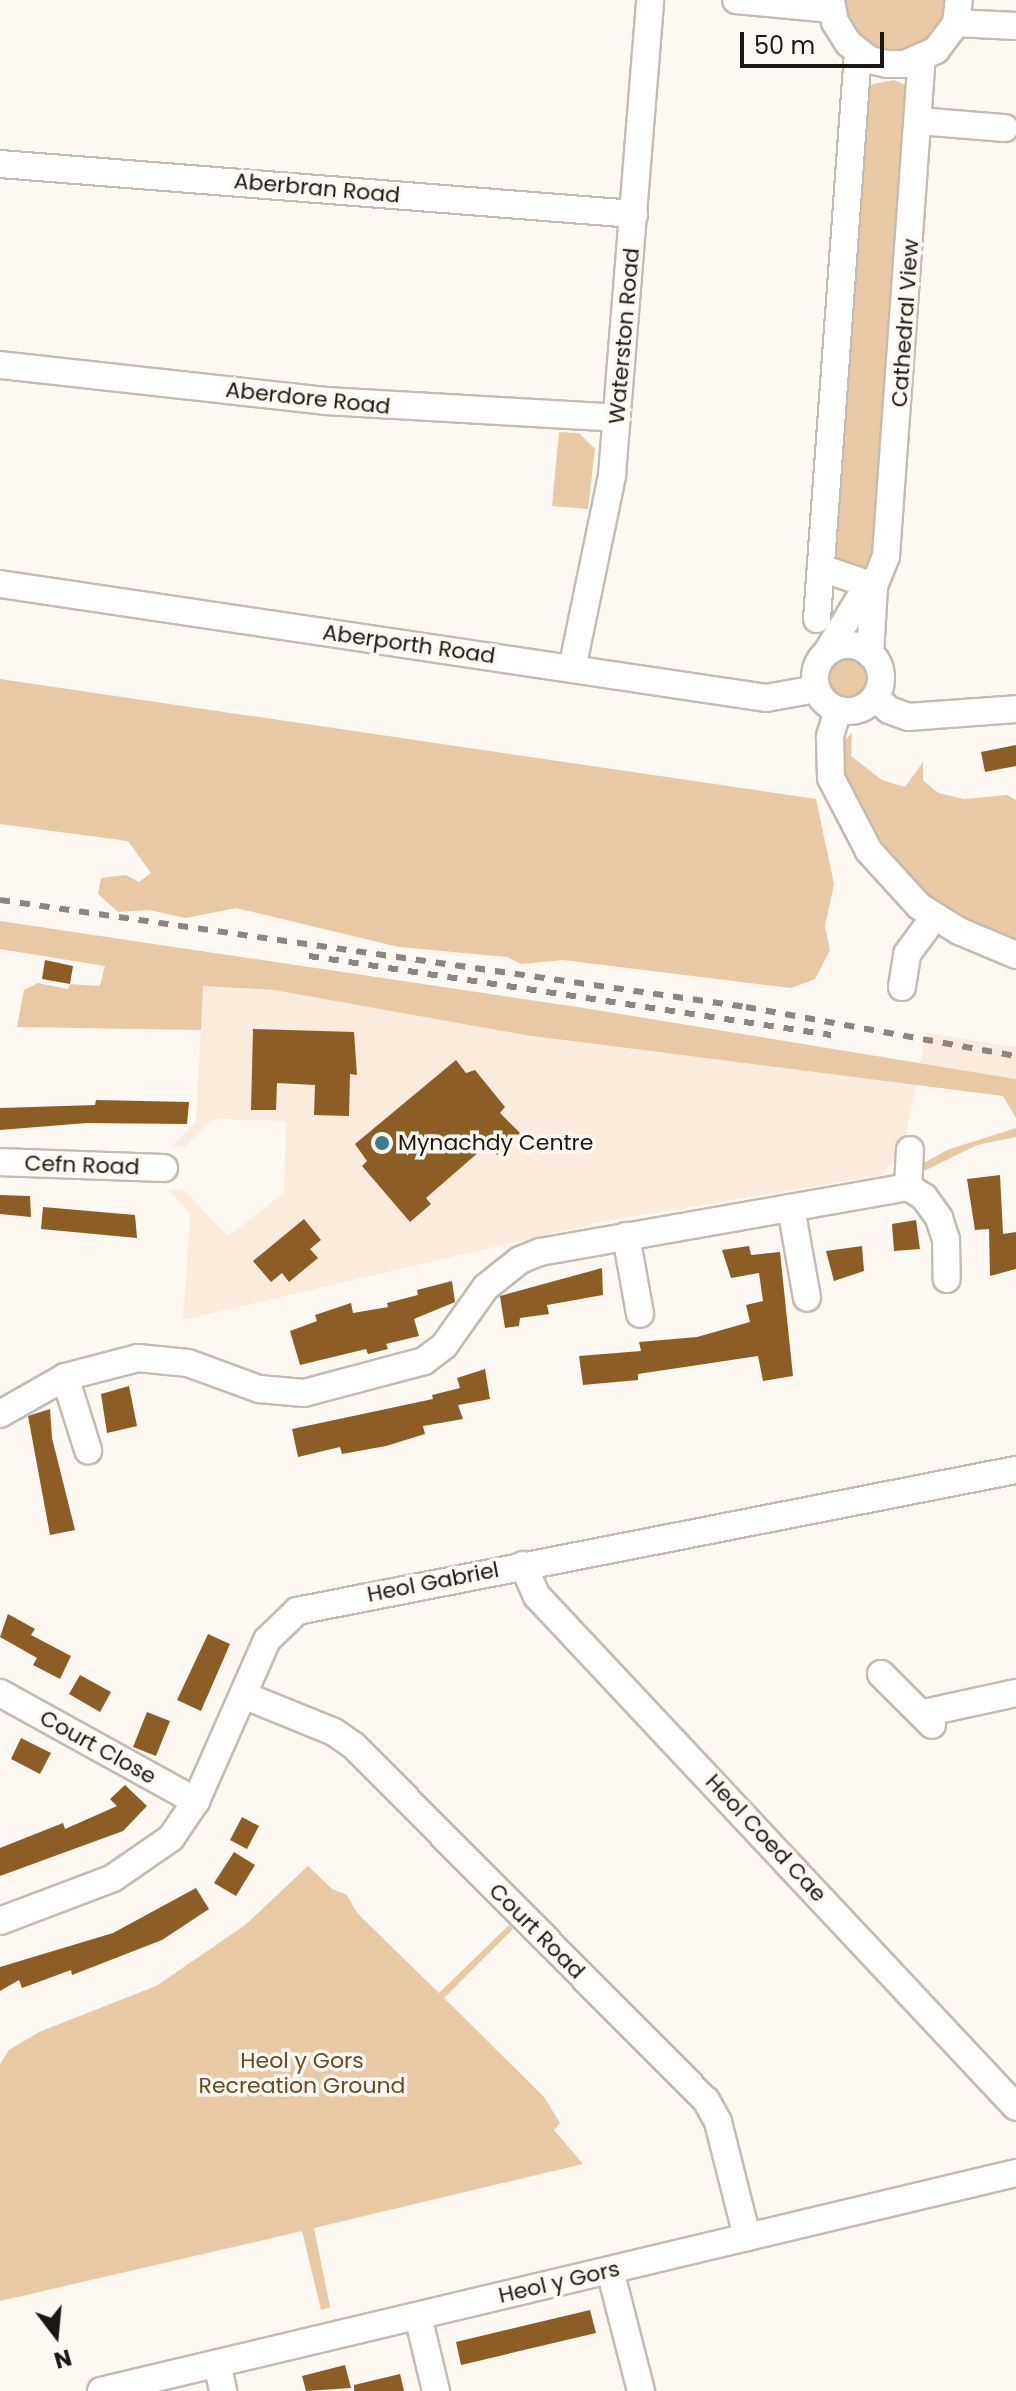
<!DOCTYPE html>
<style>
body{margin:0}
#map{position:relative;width:1016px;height:2391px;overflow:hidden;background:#fef8f2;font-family:Poppins,sans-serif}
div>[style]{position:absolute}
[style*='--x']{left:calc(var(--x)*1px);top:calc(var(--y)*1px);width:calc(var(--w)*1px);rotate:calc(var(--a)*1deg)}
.built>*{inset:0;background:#fbebdc}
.green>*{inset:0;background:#e9c8a5}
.round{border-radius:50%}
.building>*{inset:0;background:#8c5e26}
.roads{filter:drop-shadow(2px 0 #c4bbb1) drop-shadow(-2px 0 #c4bbb1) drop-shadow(0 2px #c4bbb1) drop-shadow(0 -2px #c4bbb1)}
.minor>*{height:26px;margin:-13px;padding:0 13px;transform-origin:13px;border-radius:13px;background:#fff}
.minor>.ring{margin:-13px;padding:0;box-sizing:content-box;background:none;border:26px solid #fff;border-radius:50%}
.rail>*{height:6px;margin-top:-3px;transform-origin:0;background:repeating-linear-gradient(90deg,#8a8681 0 10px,transparent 0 20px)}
.dots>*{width:22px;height:22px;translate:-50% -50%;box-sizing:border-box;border:4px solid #fef8f2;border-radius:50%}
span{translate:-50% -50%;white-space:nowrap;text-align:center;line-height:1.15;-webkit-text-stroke:7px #fef8f2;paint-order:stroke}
.street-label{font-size:22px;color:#1b1814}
.poi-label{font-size:22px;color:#1b1814}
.left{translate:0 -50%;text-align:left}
.park-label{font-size:22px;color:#6c4920}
.north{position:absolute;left:16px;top:2295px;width:80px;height:80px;-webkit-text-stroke:6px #fef8f2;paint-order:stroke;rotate:164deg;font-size:22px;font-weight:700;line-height:32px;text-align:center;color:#1b1814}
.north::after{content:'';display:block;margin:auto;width:28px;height:36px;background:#1b1814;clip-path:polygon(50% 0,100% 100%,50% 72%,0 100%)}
.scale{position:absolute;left:740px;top:32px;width:144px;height:36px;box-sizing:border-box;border:4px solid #1b1814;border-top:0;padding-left:10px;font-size:24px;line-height:28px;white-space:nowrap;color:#1b1814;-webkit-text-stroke:6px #fef8f2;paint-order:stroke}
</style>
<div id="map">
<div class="built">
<i style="clip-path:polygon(203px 986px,275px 990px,525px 1035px,916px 1085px,903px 1149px,882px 1175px,600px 1222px,183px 1320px,190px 1214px,169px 1190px,185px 1191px,228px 1236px,284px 1193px,286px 1121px,214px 1119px,185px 1147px,171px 1147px,196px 1122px)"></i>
<i style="clip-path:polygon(927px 1033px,1016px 1047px,1016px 1079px,920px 1063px)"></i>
</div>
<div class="green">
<i style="clip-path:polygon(841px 0,948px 0,946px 17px,922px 49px,881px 54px,856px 40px)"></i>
<i style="clip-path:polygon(894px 80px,910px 87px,879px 547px,866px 571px,834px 564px,863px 95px,873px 84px)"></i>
<i style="clip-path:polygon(559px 432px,579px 433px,595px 449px,588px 509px,552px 506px)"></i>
<i class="round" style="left:827px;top:659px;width:40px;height:40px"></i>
<i style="clip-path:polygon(0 679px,816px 799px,834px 884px,825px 926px,830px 950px,815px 979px,791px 988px,563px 960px,521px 964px,507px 957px,399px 947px,236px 908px,186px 918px,149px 910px,118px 912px,98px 894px,101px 878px,126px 875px,139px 882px,151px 873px,128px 841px,0 824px)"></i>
<i style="clip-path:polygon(852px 733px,851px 756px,882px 780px,905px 787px,923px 762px,923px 780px,938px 793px,964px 799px,1007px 795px,1016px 800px,1016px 964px,991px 933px,926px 894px,872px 833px,846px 781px,839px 746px)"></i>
<i style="clip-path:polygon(0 921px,584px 1008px,1016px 1079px,1016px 1118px,1003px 1096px,525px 1035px,274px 990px,203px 986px,201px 1030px,17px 1027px,24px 990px,38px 983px,68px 989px,70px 984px,100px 986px,105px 966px,0 949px)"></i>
<i style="clip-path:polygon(1016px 1128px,1016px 1137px,977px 1145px,924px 1171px,922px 1164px,947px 1150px)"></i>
<i style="clip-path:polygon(308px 1866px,332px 1889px,347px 1895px,357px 1913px,439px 1993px,509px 1925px,513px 1929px,444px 1998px,544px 2097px,560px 2123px,554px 2130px,583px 2164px,314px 2228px,330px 2307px,321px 2310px,302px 2231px,0 2301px,0 2064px,9px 2050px,39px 2032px,156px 1986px,244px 1926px)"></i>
</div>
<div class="building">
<i style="clip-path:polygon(1016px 745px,1016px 766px,985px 772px,981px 752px)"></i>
<i style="clip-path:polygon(45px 960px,73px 966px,70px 984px,42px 979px)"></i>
<i style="clip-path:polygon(253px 1029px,354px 1032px,357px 1075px,350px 1074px,349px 1116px,314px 1115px,315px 1085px,277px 1083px,276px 1110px,251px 1110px)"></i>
<i style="clip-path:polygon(456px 1060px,466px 1073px,475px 1070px,505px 1107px,500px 1113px,520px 1133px,497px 1155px,488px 1144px,426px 1198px,431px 1204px,410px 1222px,362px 1166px,367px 1161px,355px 1144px)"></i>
<i style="clip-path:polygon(96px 1100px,189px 1102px,187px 1124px,87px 1123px,0 1130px,0 1108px,95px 1105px)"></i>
<i style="clip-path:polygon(1000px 1175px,1003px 1234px,1016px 1232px,1016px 1269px,990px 1276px,989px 1229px,975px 1230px,967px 1179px)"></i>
<i style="clip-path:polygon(0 1195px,30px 1196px,31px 1217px,0 1214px)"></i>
<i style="clip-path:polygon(43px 1207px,135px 1215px,137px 1238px,41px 1229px)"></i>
<i style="clip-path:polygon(304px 1219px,321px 1240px,310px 1249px,318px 1258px,289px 1282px,282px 1273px,271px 1282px,253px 1261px)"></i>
<i style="clip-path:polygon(916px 1220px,920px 1249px,894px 1251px,892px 1224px)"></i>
<i style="clip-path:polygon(749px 1246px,751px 1255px,780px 1252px,793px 1376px,763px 1381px,758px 1356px,638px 1374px,638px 1380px,583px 1385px,579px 1356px,641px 1351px,639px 1342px,697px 1337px,750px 1322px,746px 1305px,763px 1301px,759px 1273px,731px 1278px,722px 1250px)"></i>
<i style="clip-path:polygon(862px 1246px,864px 1271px,834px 1281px,826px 1251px)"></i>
<i style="clip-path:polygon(602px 1268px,603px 1295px,547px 1305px,549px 1314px,520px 1318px,519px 1326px,505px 1328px,500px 1296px)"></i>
<i style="clip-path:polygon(452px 1281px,455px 1302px,414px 1319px,419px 1336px,386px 1344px,388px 1349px,368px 1354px,366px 1349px,300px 1365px,290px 1331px,317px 1321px,315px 1315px,351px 1303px,353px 1313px,388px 1307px,387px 1303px,418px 1295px,417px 1290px)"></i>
<i style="clip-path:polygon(485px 1369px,490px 1399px,458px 1405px,463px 1419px,423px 1426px,425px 1434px,386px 1446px,342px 1454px,340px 1447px,298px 1457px,292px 1429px,433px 1399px,432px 1395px,460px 1388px,457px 1378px)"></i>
<i style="clip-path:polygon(129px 1386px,137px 1426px,107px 1433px,101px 1394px)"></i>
<i style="clip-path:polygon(50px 1409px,52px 1438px,75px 1530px,50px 1535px,28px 1416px)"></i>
<i style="clip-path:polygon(8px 1614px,35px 1629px,31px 1635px,71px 1656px,60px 1679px,33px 1665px,37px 1658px,0 1637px)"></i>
<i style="clip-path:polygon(208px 1634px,230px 1644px,201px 1711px,177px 1700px)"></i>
<i style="clip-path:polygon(80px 1675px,111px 1692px,100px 1712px,69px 1694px)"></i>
<i style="clip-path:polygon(147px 1712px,170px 1721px,156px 1756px,133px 1747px)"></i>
<i style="clip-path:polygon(21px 1738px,51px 1753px,40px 1774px,11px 1759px)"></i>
<i style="clip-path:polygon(125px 1785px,147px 1806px,123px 1831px,0 1876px,0 1848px,63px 1823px,65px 1829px,117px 1806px,110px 1799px)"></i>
<i style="clip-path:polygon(242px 1817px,259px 1826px,247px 1849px,230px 1840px)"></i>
<i style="clip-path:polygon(234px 1852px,255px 1865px,236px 1896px,214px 1883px)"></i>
<i style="clip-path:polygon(196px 1888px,209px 1909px,162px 1940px,72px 1975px,71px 1970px,22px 1988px,19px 1980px,0 1991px,0 1967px,113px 1933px)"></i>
<i style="clip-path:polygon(590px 2310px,596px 2333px,461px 2365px,456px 2342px)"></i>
<i style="clip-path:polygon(345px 2365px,351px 2388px,306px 2391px,302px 2376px)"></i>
<i style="clip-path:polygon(400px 2374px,404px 2391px,354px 2391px,354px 2385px)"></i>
</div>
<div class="roads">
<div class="minor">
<i style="--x:736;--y:0;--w:96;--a:5.4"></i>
<i style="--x:831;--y:0;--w:22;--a:80"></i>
<i style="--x:835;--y:22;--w:25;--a:58"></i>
<i style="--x:848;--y:43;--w:28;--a:38"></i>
<i style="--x:870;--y:60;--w:17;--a:13"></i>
<i style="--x:887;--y:64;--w:18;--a:0"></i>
<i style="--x:905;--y:64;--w:34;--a:-24"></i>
<i style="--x:936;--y:50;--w:34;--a:-53"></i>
<i style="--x:956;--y:23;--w:23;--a:-83"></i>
<i style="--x:956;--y:23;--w:60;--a:2.9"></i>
<i style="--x:919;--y:121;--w:86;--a:4.7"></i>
<i style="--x:0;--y:164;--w:636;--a:4.51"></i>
<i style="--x:0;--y:365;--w:328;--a:6.3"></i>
<i style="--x:326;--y:401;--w:291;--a:3.3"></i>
<i style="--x:821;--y:568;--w:56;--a:18.8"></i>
<i style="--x:0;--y:584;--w:774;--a:8.46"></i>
<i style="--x:766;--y:698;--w:51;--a:-10.2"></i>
<i style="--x:817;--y:619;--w:567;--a:-85.86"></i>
<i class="ring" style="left:815px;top:645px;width:40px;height:40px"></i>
<i style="--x:827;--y:652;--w:60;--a:-58.7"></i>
<i style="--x:858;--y:601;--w:22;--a:-43"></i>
<i style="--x:874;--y:586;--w:32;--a:-68"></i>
<i style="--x:886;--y:556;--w:499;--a:-85.9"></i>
<i style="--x:870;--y:654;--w:68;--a:-86.6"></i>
<i style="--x:572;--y:669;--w:198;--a:-78.3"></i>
<i style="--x:612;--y:475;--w:477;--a:-85.4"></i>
<i style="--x:875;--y:697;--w:19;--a:43"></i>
<i style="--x:889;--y:710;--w:20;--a:20"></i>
<i style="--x:908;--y:717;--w:108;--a:-4.2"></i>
<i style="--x:838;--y:710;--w:28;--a:107"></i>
<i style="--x:830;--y:737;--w:41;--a:88.6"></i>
<i style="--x:831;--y:778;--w:82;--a:62.5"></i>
<i style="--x:869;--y:851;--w:74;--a:47.7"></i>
<i style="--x:919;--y:906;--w:47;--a:32"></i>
<i style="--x:959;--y:931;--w:62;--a:22.8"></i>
<i style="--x:902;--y:987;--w:33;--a:-81"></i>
<i style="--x:907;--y:954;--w:47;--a:-53.6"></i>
<i style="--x:0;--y:1162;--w:164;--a:2.1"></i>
<i style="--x:908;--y:1187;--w:37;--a:-87"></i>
<i style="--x:791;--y:1208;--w:91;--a:79.9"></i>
<i style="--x:626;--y:1236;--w:79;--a:79.8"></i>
<i style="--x:65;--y:1377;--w:77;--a:72.5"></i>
<i style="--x:0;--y:1414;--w:75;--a:-29.6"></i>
<i style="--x:65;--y:1377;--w:75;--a:-14.6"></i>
<i style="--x:138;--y:1358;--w:50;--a:5.7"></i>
<i style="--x:188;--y:1363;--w:76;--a:20.1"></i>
<i style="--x:259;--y:1389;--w:45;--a:5.1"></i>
<i style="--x:304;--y:1393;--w:124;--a:-14.9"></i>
<i style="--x:424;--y:1361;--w:25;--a:-37"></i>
<i style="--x:444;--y:1346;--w:72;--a:-54.6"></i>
<i style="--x:486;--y:1287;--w:43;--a:-38.5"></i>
<i style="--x:520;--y:1260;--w:22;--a:-22"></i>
<i style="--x:540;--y:1252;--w:374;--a:-10"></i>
<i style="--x:908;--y:1187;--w:19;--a:32"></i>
<i style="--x:924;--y:1197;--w:26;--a:54"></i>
<i style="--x:939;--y:1218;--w:23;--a:72"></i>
<i style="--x:946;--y:1240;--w:39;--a:89"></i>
<i style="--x:523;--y:1565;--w:34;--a:66"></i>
<i style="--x:537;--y:1596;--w:700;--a:46.85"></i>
<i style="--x:881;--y:1674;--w:72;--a:45"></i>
<i style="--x:0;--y:1693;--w:224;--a:28.9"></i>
<i style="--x:243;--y:1695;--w:98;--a:22.1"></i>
<i style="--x:334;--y:1732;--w:24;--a:35"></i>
<i style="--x:354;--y:1746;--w:499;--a:45.2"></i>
<i style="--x:706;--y:2100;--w:25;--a:61"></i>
<i style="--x:718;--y:2122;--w:119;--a:75.8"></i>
<i style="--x:924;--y:1713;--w:94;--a:-12.3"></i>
<i style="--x:0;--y:1921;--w:121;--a:-20.8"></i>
<i style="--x:113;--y:1878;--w:70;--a:-34.6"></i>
<i style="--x:171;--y:1838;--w:45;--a:-56"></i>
<i style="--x:196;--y:1801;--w:176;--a:-66.2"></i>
<i style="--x:267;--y:1640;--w:42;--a:-44"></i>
<i style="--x:297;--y:1611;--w:733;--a:-11.1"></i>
<i style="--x:610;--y:2270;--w:125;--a:75.6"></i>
<i style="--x:418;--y:2316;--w:77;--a:76.5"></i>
<i style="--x:217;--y:2364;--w:28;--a:77"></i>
<i style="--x:101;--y:2391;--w:941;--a:-13.4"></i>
</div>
</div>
<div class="rail">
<i style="--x:0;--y:900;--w:754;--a:8.16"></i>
<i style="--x:746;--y:1007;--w:274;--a:10.3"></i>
<i style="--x:309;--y:956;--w:528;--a:8.61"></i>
</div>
<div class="dots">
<i style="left:382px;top:1143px;background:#3c7e8f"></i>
</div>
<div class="street-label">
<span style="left:317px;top:188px;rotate:5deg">Aberbran Road</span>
<span style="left:905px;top:323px;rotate:-86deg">Cathedral View</span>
<span style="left:624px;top:336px;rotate:-85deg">Waterston Road</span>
<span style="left:308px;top:398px;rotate:6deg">Aberdore Road</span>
<span style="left:409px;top:644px;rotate:8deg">Aberporth Road</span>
<span style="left:82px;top:1165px;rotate:2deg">Cefn Road</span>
<span style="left:433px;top:1582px;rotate:-11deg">Heol Gabriel</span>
<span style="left:98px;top:1747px;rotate:29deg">Court Close</span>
<span style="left:766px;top:1838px;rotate:47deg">Heol Coed Cae</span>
<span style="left:537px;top:1931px;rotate:45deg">Court Road</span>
<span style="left:559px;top:2282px;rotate:-13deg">Heol y Gors</span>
</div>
<div class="poi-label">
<span class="left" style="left:398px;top:1143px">Mynachdy Centre</span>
</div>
<div class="park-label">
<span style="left:302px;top:2073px">Heol y Gors<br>Recreation Ground</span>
</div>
<div class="north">N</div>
<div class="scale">50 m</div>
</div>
